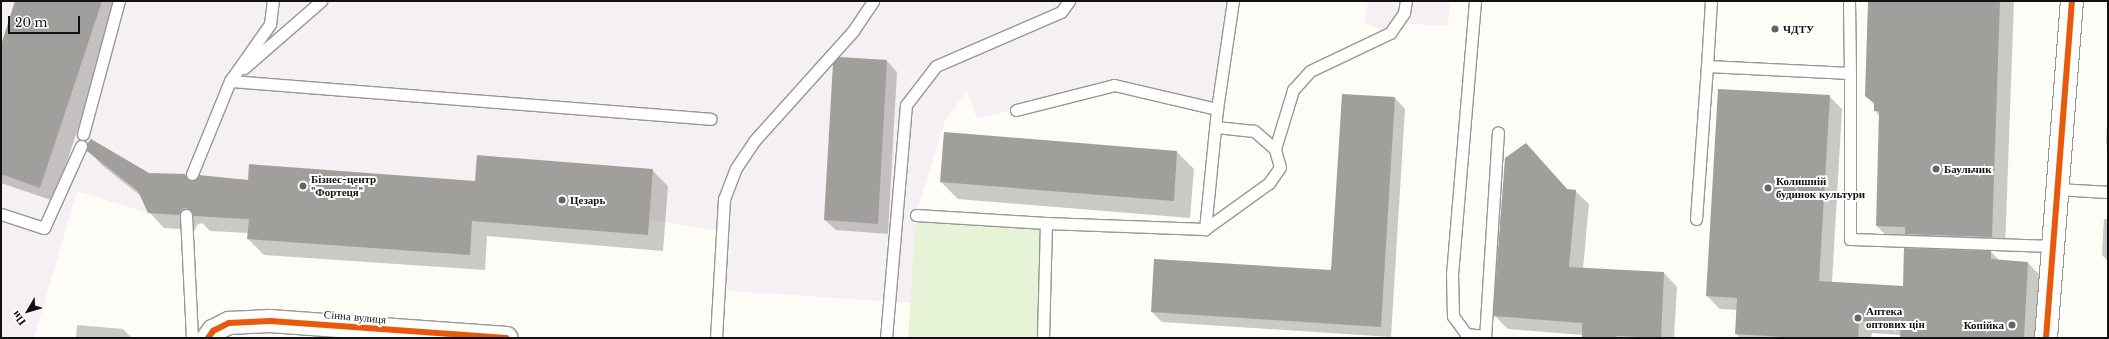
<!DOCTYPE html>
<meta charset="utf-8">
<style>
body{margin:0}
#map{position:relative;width:2109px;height:339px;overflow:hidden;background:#fdfcf7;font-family:"Libre Baskerville",serif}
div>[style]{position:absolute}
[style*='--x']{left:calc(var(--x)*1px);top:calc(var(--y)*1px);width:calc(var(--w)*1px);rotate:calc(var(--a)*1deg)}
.industrial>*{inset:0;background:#f5f0f3}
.green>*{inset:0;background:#e7f3d7}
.shadow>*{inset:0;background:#0003}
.building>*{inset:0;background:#a19f9c}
.roads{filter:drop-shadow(1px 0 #979795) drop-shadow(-1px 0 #979795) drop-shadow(0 1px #979795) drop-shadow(0 -1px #979795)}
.service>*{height:11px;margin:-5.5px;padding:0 5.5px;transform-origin:5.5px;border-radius:5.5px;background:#fffffe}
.minor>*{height:22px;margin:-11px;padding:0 11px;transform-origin:11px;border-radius:11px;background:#fffffe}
.cycleway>*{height:6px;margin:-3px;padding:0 3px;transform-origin:3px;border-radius:3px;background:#e8590c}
.dots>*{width:11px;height:11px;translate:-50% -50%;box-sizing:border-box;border:2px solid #fff;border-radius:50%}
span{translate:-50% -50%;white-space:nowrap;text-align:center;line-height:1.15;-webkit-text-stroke:4px #fff;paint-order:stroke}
.poi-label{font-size:11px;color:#111;font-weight:700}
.left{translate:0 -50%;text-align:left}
.right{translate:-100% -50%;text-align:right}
.street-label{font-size:11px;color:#111}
.frame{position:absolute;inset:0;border:2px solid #111;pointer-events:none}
.north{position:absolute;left:8px;top:291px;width:40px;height:40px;-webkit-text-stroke:3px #fff;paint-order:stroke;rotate:232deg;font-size:11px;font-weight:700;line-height:16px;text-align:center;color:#111}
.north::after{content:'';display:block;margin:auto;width:14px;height:18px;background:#111;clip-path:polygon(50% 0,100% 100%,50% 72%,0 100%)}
.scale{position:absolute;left:8px;top:16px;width:72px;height:18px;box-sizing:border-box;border:2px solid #111;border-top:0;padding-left:5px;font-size:12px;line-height:14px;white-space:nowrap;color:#111;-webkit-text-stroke:3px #fff;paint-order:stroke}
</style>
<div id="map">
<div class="industrial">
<i style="clip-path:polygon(1px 1px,1233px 1px,1217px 109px,1113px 85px,977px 119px,967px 91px,945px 121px,916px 215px,912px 303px,717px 290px,720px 231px,649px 220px,653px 169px,478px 155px,475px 181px,249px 164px,249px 219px,148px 213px,77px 191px,34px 338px,1px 338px)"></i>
<i style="clip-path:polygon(1368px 1px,1451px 1px,1447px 26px,1397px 23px,1390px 33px,1364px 23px)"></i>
</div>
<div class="green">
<i style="clip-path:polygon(916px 215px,1046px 223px,1043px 338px,908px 338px)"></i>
</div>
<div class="shadow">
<i style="clip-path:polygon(16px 1px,120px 1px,54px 201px,1px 183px,1px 48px)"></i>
<i style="clip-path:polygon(1869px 1px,2014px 1px,2005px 250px,1920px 247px,1913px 240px,1890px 240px,1877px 226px,1880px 116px,1875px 111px,1875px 105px,1866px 96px)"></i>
<i style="clip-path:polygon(887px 61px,897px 72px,888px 234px,836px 230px,825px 220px)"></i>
<i style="clip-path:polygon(1829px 96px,1842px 109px,1832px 283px,1904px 287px,1991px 252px,2000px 261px,2028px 263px,2041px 276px,2038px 338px,1901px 338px,1901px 335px,1872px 333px,1871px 338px,1740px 338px,1736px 334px,1737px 310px,1720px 309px,1707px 296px)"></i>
<i style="clip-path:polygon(1395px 98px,1405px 109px,1391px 337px,1162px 322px,1152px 312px,1332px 271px)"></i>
<i style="clip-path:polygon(2108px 108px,2108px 146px,2106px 144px)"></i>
<i style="clip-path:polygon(1526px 144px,1568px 190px,1575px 191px,1589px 204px,1583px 269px,1664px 273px,1677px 287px,1674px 338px,1583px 338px,1583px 335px,1508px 329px,1494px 315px)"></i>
<i style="clip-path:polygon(88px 150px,149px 174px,185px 175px,191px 181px,476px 182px,652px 170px,668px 186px,663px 251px,487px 236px,485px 270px,264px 255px,248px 239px,249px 233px,210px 231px,202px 223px,197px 225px,195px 230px,164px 228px,149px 212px,141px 196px,103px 166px)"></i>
<i style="clip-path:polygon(1177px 152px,1194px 169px,1190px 218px,958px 199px,941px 182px)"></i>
<i style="clip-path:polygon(2104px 219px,2108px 219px,2108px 261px,2102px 255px)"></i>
<i style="clip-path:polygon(77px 325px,123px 329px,132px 338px,76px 338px)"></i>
</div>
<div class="building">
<i style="clip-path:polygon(15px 1px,102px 1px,40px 188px,1px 174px,1px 45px)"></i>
<i style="clip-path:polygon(1868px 1px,2000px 1px,1992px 237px,1905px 234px,1905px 227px,1876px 226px,1879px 111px,1874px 111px,1874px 103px,1865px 96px)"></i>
<i style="clip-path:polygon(839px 57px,887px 60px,878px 224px,824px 220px,833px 63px)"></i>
<i style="clip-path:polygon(1718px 89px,1830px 95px,1819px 281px,1903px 286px,1904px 248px,1991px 251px,1991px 259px,2028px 262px,2024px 338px,1900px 338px,1901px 323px,1859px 321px,1858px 338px,1798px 338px,1735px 334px,1737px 298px,1706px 296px)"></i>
<i style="clip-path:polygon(1342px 94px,1395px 97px,1381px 327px,1151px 312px,1154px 259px,1331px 270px)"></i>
<i style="clip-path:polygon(944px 132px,1177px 151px,1174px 201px,940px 182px)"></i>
<i style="clip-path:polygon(91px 139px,149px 173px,185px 174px,187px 179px,193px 181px,199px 175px,248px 180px,249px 164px,475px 181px,477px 155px,653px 169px,648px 235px,472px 221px,470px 255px,247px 239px,249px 219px,193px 216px,192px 211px,186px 208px,182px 209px,179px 215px,148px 213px,138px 191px,87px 151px,87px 144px)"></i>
<i style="clip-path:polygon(1526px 143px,1567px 189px,1576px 190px,1569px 267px,1664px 272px,1661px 338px,1617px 336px,1615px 338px,1582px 338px,1582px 323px,1493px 316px,1505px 158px)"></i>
</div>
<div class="roads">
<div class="service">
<i style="--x:1475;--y:1;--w:273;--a:94.8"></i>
<i style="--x:1452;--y:273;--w:43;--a:88.7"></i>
<i style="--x:1453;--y:316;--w:22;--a:54"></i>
<i style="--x:1466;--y:334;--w:19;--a:6"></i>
<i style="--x:1849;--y:1;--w:72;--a:89.2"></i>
<i style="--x:1707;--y:66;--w:65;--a:-86.5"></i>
<i style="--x:244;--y:68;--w:102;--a:-41"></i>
<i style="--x:230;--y:81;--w:482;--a:4.5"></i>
<i style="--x:1217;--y:109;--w:109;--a:-81.6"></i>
<i style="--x:1016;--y:110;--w:101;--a:-14.3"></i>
<i style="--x:1114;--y:85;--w:106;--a:13.1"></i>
<i style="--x:1217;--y:109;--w:121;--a:95.7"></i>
<i style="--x:1205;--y:229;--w:159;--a:-177.8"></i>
<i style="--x:83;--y:134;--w:138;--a:-74.9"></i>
<i style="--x:1275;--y:149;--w:62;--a:-73"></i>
<i style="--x:1293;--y:90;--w:25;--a:-48"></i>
<i style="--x:1310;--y:71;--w:89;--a:-25.4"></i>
<i style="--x:1390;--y:33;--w:24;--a:-55"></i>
<i style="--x:1404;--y:13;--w:12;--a:-81"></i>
<i style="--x:192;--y:174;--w:100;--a:-67.8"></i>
<i style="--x:230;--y:81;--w:70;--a:-54.9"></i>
<i style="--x:270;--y:24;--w:23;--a:-83"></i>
<i style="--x:2058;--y:189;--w:50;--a:3.4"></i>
<i style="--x:1;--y:214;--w:45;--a:18"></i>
<i style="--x:44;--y:228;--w:90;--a:-65.7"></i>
<i style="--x:186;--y:215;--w:123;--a:87.2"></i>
<i style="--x:916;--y:215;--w:130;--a:3.5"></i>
<i style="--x:1046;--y:223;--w:115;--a:91.5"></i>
<i style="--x:1696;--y:219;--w:153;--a:-85.9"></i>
<i style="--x:1707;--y:66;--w:143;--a:2.8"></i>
<i style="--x:1850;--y:73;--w:166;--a:90"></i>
<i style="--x:1850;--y:239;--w:203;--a:2"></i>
<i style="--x:1205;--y:229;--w:79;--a:-35.7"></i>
<i style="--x:1269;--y:183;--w:19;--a:-55"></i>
<i style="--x:1280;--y:167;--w:19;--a:-106"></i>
<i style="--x:1275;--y:149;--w:28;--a:-139"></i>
<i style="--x:1254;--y:131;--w:38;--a:-174"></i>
<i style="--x:716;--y:338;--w:139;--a:-86.7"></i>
<i style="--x:724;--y:199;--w:33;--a:-69"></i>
<i style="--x:736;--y:168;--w:32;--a:-56"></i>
<i style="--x:754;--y:141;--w:148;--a:-48"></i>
<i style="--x:853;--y:31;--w:36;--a:-56"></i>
<i style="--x:886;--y:338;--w:234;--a:-85.1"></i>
<i style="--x:906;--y:105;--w:49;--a:-52.4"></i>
<i style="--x:936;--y:66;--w:136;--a:-23.4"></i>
<i style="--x:1061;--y:12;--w:14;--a:-54"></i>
<i style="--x:1485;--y:338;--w:206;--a:-86.4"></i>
</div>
<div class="minor">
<i style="--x:208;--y:338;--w:9;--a:-54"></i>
<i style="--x:213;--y:331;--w:18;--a:-27"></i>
<i style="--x:229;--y:323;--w:41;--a:-2.8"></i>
<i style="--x:270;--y:321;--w:237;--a:4.1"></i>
<i style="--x:2046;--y:338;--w:338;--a:-85.6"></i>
</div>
</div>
<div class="cycleway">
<i style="--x:208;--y:338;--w:9;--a:-54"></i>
<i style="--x:213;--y:331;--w:18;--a:-27"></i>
<i style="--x:229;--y:323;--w:41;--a:-2.8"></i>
<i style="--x:270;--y:321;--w:237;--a:4.1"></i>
<i style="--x:2046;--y:338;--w:338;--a:-85.6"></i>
</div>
<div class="dots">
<i style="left:1775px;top:29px;background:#646362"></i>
<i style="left:1936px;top:169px;background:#646362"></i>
<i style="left:303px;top:186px;background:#646362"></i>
<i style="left:1768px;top:188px;background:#646362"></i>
<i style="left:562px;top:200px;background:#646362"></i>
<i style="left:1858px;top:318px;background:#646362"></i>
<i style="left:2012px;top:325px;background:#646362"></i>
</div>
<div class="poi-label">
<span class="left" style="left:1783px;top:29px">ЧДТУ</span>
<span class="left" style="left:1944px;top:169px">Баульчик</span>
<span class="left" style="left:311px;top:186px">Бізнес-центр<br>"Фортеця"</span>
<span class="left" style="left:1776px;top:188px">Колишній<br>будинок культури</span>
<span class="left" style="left:570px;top:200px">Цезарь</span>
<span class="left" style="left:1866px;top:318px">Аптека<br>оптових цін</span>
<span class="right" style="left:2004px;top:325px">Копійка</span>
</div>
<div class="street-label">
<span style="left:355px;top:317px;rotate:5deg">Сінна вулиця</span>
</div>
<div class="frame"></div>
<div class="north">Пн</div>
<div class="scale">20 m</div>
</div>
